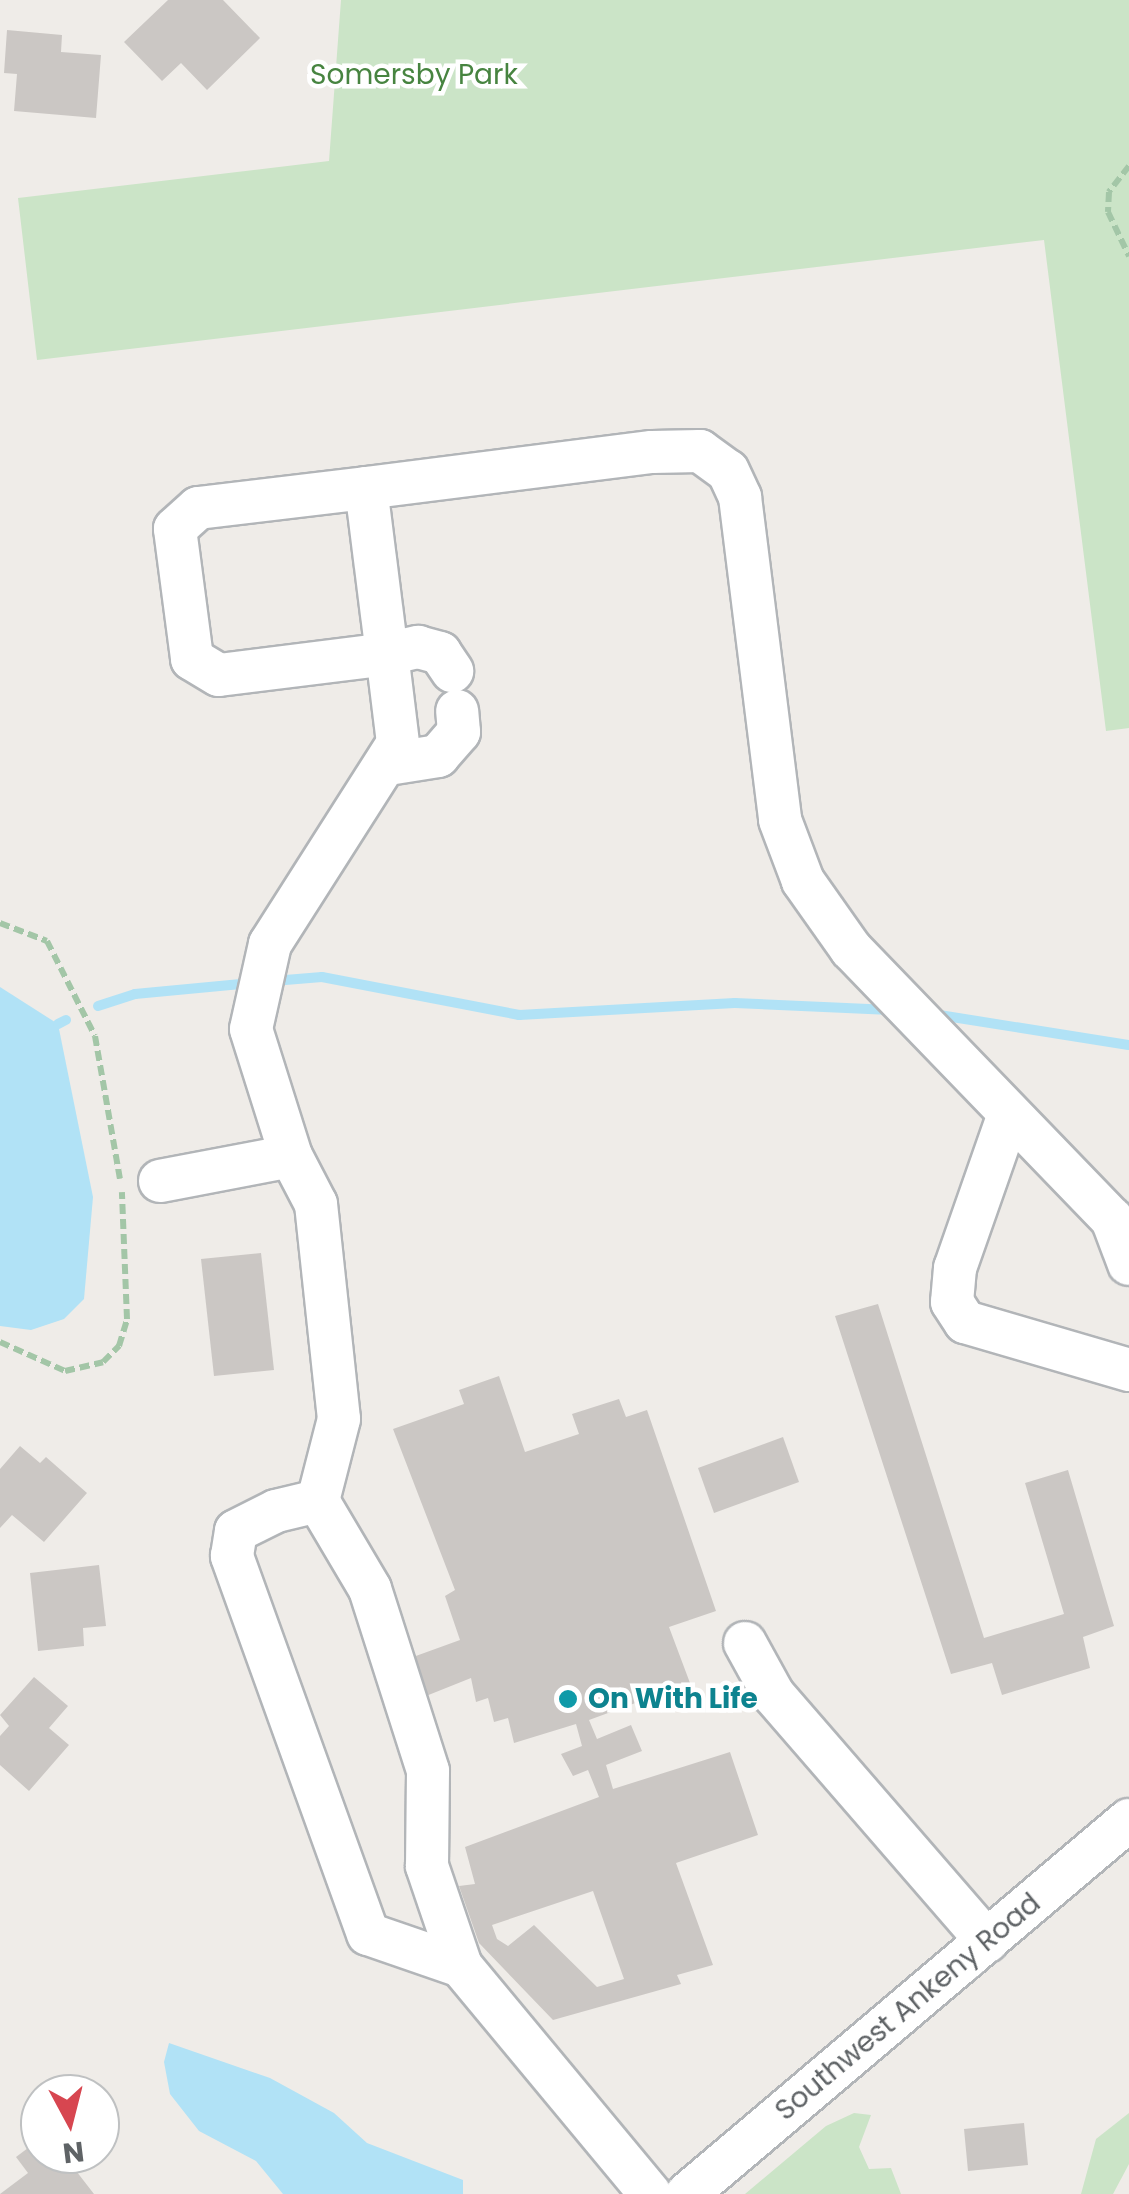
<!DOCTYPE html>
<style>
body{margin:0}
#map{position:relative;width:1129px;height:2194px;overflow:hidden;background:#efece8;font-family:Poppins,sans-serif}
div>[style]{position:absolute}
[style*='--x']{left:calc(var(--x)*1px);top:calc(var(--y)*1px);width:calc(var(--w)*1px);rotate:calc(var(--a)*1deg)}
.green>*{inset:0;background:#cbe4c7}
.water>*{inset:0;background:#b1e2f6}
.stream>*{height:10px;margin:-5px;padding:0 5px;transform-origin:5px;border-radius:5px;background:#b1e2f6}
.building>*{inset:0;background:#cbc7c4}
.path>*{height:6px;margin-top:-3px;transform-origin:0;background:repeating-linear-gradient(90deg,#a3c6a7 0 10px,transparent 0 15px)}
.roads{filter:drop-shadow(2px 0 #b2b5b8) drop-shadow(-2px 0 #b2b5b8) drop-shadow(0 2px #b2b5b8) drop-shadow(0 -2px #b2b5b8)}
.minor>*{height:42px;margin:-21px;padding:0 21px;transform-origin:21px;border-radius:21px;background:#fff}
.dots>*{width:28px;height:28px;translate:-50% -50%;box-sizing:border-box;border:5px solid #fff;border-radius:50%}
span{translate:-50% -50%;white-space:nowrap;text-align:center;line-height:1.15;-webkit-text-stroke:9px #fff;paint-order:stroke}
.park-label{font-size:28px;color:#478440}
.culture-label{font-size:28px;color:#0d838f;font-weight:700}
.left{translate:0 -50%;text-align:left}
.street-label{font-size:28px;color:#5f6366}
.north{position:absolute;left:20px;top:2074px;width:100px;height:100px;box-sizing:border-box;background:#fff;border:2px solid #bfc1c2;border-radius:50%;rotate:173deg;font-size:28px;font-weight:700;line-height:40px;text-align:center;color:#5f6366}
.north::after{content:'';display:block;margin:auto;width:35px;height:45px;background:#d74650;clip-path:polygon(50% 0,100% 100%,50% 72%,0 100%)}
</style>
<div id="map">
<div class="green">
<i style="clip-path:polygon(341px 0,1129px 0,1129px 728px,1106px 731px,1044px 240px,37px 360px,18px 198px,329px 161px)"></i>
<i style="clip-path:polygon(854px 2113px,871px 2115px,859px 2147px,869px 2169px,891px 2168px,901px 2194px,745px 2194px,826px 2126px)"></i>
<i style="clip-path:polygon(1129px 2113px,1129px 2164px,1113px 2194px,1081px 2194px,1096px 2139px)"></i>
</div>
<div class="water">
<i style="clip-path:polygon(0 987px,58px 1024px,93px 1197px,84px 1299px,64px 1319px,31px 1330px,0 1326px)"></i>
<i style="clip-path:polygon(169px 2043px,270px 2078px,334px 2113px,367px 2143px,463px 2180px,463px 2194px,283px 2194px,256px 2161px,199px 2131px,170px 2094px,164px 2062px)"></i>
</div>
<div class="stream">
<i style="--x:273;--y:981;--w:49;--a:-4.7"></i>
<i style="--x:322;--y:977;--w:201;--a:10.9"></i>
<i style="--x:519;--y:1015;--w:216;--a:-3.2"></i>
<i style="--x:735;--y:1003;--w:156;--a:2.6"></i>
<i style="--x:98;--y:1006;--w:39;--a:-18"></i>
<i style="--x:135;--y:994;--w:117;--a:-5.4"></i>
<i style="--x:933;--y:1014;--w:198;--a:9"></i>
<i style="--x:58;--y:1024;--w:9;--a:-27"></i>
</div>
<div class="building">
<i style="clip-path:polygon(168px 0,223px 0,260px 38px,207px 90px,181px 63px,162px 81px,124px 42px)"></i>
<i style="clip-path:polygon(7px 30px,62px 35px,61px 52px,101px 55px,96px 118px,14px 111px,17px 74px,4px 73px)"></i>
<i style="clip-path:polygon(261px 1253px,274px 1370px,214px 1376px,201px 1259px)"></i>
<i style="clip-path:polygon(878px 1304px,984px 1638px,1064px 1614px,1025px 1483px,1068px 1470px,1114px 1626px,1083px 1637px,1090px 1668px,1002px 1695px,992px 1663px,951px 1674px,835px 1316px)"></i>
<i style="clip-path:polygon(evenodd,499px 1376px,525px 1452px,579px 1434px,572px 1414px,619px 1399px,626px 1417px,647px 1410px,716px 1611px,669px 1627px,690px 1683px,589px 1720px,597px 1739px,631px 1725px,642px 1751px,606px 1765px,613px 1789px,730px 1752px,758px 1835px,676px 1863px,713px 1965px,677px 1975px,681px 1984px,553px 2020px,479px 1943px,459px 1886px,475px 1884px,465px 1847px,599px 1797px,588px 1770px,573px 1776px,561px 1754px,582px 1746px,576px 1724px,514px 1743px,508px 1718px,494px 1722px,488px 1698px,476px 1702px,471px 1678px,416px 1700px,402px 1661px,460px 1640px,445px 1596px,455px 1590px,393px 1429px,464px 1404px,459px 1390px,499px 1376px,593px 1891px,624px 1979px,597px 1987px,534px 1925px,508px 1946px,497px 1939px,492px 1925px,593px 1891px)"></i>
<i style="clip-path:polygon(783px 1437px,799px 1482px,714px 1513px,698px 1468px)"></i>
<i style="clip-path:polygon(20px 1446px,40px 1463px,46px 1457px,87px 1493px,44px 1542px,12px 1515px,0 1528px,0 1469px)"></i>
<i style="clip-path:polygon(99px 1565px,106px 1626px,83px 1628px,84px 1646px,38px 1651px,30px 1573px)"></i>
<i style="clip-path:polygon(34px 1677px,68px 1706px,49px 1728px,69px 1745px,29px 1791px,0 1765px,0 1736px,9px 1726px,0 1715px)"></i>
<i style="clip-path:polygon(1024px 2123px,1028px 2165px,968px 2171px,964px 2129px)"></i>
<i style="clip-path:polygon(40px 2139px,40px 2154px,63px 2154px,94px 2194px,0 2194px,28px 2173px,16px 2157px)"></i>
</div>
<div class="path">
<i style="--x:1129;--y:166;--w:33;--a:128"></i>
<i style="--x:1109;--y:192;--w:20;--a:93"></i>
<i style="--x:1108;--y:212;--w:49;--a:64.5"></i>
<i style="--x:0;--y:923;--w:50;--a:21"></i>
<i style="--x:47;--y:941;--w:106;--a:63.2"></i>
<i style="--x:95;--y:1036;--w:145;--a:80.1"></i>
<i style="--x:0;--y:1342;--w:71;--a:24"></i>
<i style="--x:65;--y:1371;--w:39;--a:-13"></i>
<i style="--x:103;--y:1362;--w:23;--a:-45"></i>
<i style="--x:119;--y:1346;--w:28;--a:-73"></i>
<i style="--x:127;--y:1319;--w:127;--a:-92.3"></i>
</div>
<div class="roads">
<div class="minor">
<i style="--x:366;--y:488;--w:288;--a:-7.2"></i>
<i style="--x:652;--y:452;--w:48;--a:-1.2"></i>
<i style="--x:700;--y:451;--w:34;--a:36"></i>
<i style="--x:728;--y:471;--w:29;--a:65"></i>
<i style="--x:740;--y:497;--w:325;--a:82.9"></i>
<i style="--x:780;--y:820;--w:65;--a:69.3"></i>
<i style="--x:803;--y:881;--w:83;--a:54.8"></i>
<i style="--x:851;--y:949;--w:376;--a:46"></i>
<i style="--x:1112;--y:1219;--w:48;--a:69.3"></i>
<i style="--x:388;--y:764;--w:51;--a:-9.1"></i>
<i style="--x:438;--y:756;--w:32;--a:-49"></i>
<i style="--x:459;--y:732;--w:21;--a:-95"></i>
<i style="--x:1009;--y:1114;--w:163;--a:109.3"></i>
<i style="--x:955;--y:1268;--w:34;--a:95"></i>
<i style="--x:952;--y:1302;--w:24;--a:57"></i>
<i style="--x:965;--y:1322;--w:171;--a:16.3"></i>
<i style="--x:291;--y:1156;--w:133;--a:-107.5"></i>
<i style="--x:251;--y:1029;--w:87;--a:-77.4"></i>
<i style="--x:270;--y:944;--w:238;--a:-57.5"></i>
<i style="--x:398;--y:743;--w:90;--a:-97"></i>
<i style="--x:387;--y:654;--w:167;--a:-97.2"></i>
<i style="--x:366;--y:488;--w:169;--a:173.2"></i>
<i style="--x:198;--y:508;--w:31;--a:138"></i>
<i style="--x:175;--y:529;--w:131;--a:82.5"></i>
<i style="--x:192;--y:659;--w:31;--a:31"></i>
<i style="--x:219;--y:675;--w:169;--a:-7.1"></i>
<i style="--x:387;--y:654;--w:32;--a:-13"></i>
<i style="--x:418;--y:647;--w:23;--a:15"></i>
<i style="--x:440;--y:653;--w:22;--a:56"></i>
<i style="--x:160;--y:1181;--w:133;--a:-10.8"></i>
<i style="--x:291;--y:1156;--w:54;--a:62.5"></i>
<i style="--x:316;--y:1204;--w:216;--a:83.9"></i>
<i style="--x:339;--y:1419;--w:85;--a:104.4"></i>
<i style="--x:745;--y:1643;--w:58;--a:61.2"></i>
<i style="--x:773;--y:1694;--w:327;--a:49.1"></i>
<i style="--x:461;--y:1966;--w:98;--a:-161"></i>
<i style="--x:368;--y:1934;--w:402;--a:-109.8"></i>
<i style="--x:232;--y:1556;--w:25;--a:-81"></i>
<i style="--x:236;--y:1531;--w:45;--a:-26.6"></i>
<i style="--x:276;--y:1511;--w:43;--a:-13.4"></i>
<i style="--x:318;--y:1501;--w:102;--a:59.4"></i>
<i style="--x:370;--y:1589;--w:191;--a:72.3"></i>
<i style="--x:428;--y:1771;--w:95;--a:90.6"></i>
<i style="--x:427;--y:1866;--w:106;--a:71.2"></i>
<i style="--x:461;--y:1966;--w:296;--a:50.3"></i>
<i style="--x:687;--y:2194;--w:579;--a:-40.24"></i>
</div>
</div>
<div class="dots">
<i style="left:568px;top:1699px;background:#0f9aa8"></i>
</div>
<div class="park-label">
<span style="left:414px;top:75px">Somersby Park</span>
</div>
<div class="culture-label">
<span class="left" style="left:588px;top:1699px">On With Life</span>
</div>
<div class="street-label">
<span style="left:908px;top:2007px;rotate:-40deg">Southwest Ankeny Road</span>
</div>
<div class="north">N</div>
</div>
